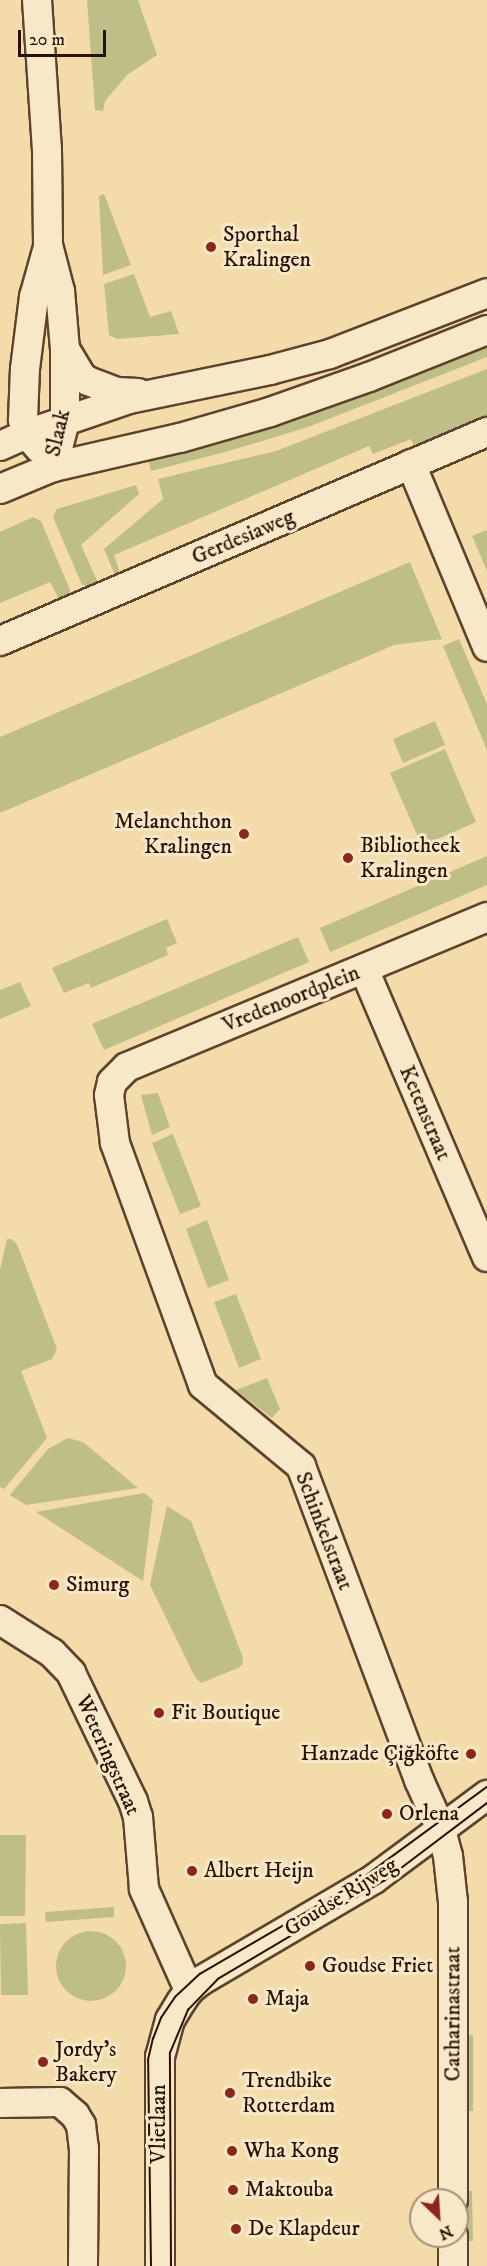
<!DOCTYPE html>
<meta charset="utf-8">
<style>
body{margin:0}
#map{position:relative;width:487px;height:2266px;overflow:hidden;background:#f3dbaa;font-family:"IM FELL DW Pica",serif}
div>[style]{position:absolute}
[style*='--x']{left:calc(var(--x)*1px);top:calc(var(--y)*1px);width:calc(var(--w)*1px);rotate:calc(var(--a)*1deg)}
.green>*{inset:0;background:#bebf86}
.round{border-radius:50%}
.roads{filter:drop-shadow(2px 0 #5e422b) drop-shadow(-2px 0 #5e422b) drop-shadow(0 2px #5e422b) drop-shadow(0 -2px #5e422b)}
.minor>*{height:28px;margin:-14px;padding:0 14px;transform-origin:14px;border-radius:14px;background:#f7e8c8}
.tram>*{height:1.5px;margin:-0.75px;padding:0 0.75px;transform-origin:0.75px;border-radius:0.75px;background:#2d0f01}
.dots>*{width:16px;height:16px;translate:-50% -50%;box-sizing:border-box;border:3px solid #f7e8c8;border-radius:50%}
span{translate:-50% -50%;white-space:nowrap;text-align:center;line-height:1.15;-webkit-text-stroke:6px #f7e8c8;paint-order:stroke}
.poi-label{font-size:22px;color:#2d0f01}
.left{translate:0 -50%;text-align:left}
.right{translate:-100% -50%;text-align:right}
.street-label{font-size:22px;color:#2d0f01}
.north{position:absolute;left:409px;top:2188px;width:60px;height:60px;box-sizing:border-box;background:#f7e8c8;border:2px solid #a69178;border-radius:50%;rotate:155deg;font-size:16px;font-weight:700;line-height:24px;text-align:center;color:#2d0f01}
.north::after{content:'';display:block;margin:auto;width:21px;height:27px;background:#8f2418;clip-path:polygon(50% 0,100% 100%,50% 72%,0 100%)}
.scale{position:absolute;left:18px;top:30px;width:88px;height:27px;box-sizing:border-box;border:3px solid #2d0f01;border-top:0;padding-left:8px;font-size:18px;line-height:21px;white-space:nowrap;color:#2d0f01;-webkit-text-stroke:4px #f7e8c8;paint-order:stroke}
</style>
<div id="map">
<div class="green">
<i style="clip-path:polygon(87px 0,138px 0,157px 55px,127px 75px,105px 101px,103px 111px,95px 110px)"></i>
<i style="clip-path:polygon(104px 194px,131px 265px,103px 275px,99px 196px)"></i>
<i style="clip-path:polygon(134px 274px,150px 317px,171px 311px,179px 334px,117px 339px,109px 335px,104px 284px)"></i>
<i style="clip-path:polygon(487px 340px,487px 357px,308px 427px,229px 451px,151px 471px,147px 454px)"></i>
<i style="clip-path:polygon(487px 369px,487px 420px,416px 450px,411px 439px,373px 454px,369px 446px,114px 555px,121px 576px,116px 578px,104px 549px,163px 499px,158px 479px,276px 451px)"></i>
<i style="clip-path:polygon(136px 485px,139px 494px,81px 545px,99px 585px,93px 588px,82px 585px,53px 517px,57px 509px)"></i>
<i style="clip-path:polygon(33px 517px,41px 521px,70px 590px,67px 599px,60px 601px,50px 582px,0 603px,0 532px)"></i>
<i style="clip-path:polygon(487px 530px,487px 571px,472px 536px)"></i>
<i style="clip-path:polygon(410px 562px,442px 639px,394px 645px,0 813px,0 737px)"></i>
<i style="clip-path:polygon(459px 639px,487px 704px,487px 750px,443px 646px)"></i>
<i style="clip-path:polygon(435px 721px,445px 745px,403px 763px,393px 739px)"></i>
<i style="clip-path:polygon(445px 749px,476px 822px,422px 846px,390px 773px)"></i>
<i style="clip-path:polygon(487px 856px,487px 885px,330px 952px,320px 928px)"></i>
<i style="clip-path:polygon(167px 919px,177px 943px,166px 948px,168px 955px,91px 988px,89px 983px,64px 993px,52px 968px)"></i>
<i style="clip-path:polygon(298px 937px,309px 962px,104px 1050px,92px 1024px)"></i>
<i style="clip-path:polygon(20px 982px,31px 1006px,0 1019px,0 990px)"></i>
<i style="clip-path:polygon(158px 1093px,170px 1127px,152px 1135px,141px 1095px)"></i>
<i style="clip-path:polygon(173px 1134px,201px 1206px,180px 1214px,152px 1143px)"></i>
<i style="clip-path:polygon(207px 1220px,229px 1280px,208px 1288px,186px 1229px)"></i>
<i style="clip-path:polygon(7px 1239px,11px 1239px,17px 1244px,57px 1349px,52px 1359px,21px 1371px,47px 1438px,4px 1489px,0 1487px,0 1270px)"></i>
<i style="clip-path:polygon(236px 1294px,261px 1359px,239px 1368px,214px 1302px)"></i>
<i style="clip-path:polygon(267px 1378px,280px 1409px,272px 1418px,236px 1390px)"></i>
<i style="clip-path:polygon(68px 1438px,83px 1442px,138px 1488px,26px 1505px,10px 1495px,48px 1449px)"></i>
<i style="clip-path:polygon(144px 1493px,153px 1500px,143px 1581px,36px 1512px)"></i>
<i style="clip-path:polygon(167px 1506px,191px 1521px,243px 1658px,242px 1665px,238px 1668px,201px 1683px,195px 1677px,150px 1585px)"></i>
<i style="clip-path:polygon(0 1835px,26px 1835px,25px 1916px,0 1916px)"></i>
<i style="clip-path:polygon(114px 1907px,114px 1917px,46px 1922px,45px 1912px)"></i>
<i style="clip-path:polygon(26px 1923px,28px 1995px,1px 1995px,0 1924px)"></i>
<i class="round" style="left:56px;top:1931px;width:70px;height:70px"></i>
<i style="clip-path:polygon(473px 2035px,473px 2111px,463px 2111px,463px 2036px)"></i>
<i style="clip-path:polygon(463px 2191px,472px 2191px,473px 2241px,464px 2241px)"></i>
</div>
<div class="roads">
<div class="minor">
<i style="--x:37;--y:0;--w:149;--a:86.2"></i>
<i style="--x:47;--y:149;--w:96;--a:89.4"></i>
<i style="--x:48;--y:245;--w:48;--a:75.4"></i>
<i style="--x:60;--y:291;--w:58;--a:85.1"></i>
<i style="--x:65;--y:349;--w:72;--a:90"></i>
<i style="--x:65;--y:421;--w:48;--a:104.6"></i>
<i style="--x:65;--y:349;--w:33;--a:59"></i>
<i style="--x:82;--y:377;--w:7;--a:34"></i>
<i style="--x:88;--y:381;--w:31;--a:21"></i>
<i style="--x:117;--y:392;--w:21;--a:3"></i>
<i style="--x:0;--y:446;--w:30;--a:-24"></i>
<i style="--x:27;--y:434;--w:108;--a:-18.9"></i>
<i style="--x:129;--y:399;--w:144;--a:-11.6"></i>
<i style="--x:270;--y:370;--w:62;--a:-14.9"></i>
<i style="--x:330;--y:354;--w:168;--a:-21.2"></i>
<i style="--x:39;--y:448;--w:18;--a:-131"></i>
<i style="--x:27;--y:434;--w:15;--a:-106"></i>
<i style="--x:23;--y:420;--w:51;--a:-87.8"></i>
<i style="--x:25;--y:369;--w:73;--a:-82.9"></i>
<i style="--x:34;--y:297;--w:52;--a:-74.4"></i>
<i style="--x:411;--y:464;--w:198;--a:67.4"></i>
<i style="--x:0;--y:489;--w:57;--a:-22.5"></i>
<i style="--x:53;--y:467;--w:130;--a:-12.9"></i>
<i style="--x:180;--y:438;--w:94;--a:-16.1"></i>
<i style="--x:270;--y:412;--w:105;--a:-19.5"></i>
<i style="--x:369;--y:377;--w:127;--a:-21.7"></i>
<i style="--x:0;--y:641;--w:530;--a:-23.23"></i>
<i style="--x:364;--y:969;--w:313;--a:66.9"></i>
<i style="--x:0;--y:1620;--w:62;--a:32.4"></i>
<i style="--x:52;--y:1653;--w:28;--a:46"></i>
<i style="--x:71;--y:1673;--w:142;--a:64.2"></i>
<i style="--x:133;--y:1801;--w:17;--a:73"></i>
<i style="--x:138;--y:1817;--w:72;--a:85.2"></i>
<i style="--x:144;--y:1889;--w:111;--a:66"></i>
<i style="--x:0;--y:2103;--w:60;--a:-1"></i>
<i style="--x:60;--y:2102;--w:20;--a:41"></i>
<i style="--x:75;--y:2115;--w:12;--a:59"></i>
<i style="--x:81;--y:2125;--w:23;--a:83"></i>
<i style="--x:84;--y:2148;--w:118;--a:90.5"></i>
<i style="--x:453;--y:2200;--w:298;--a:-90"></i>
<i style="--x:453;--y:1902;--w:46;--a:-96.2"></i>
<i style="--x:448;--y:1856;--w:28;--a:-105"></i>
<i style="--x:441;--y:1829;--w:54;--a:-114.2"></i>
<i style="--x:419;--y:1780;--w:335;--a:-110.6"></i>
<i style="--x:301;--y:1466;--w:127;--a:-140.4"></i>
<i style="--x:203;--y:1385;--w:258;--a:-110"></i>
<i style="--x:115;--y:1143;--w:48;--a:-97.1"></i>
<i style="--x:109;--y:1095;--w:13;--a:-77"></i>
<i style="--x:112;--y:1082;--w:21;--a:-45"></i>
<i style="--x:127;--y:1067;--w:390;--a:-22.6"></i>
<i style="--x:453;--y:2236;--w:30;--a:90"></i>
<i style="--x:160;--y:2266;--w:209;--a:-90"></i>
<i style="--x:160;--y:2057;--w:38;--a:-75"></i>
<i style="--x:170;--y:2020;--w:21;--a:-59"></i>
<i style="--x:181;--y:2002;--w:14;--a:-56"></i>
<i style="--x:189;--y:1990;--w:16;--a:-38"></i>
<i style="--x:202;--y:1980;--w:199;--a:-30.4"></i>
<i style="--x:374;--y:1879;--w:141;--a:-36.6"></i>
</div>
</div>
<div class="tram">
<i style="--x:151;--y:2266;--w:206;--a:-90.8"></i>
<i style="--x:148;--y:2060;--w:22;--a:-77"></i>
<i style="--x:153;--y:2039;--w:22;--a:-69"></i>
<i style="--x:161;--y:2018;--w:25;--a:-56"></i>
<i style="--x:175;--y:1997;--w:34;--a:-43"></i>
<i style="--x:200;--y:1974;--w:177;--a:-30.2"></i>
<i style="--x:353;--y:1885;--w:166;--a:-36.2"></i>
<i style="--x:171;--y:2266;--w:213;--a:-90.3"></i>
<i style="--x:170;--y:2053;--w:47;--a:-67.3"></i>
<i style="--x:188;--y:2010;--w:43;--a:-45.9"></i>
<i style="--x:218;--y:1979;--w:193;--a:-30.6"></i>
<i style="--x:384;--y:1881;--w:129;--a:-37.1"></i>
</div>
<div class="dots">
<i style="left:211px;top:247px;background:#8f2418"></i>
<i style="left:244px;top:834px;background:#8f2418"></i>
<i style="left:348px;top:858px;background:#8f2418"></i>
<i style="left:54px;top:1585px;background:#8f2418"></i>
<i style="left:159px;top:1713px;background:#8f2418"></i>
<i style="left:471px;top:1754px;background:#8f2418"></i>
<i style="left:387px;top:1814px;background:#8f2418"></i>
<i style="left:192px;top:1871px;background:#8f2418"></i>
<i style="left:310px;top:1966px;background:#8f2418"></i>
<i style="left:253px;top:1999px;background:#8f2418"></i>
<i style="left:43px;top:2062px;background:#8f2418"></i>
<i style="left:230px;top:2093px;background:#8f2418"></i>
<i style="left:232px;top:2151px;background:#8f2418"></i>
<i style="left:233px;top:2190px;background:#8f2418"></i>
<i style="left:236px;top:2229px;background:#8f2418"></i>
</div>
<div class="poi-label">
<span class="left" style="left:223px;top:247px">Sporthal<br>Kralingen</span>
<span class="right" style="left:232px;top:834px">Melanchthon<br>Kralingen</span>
<span class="left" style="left:360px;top:858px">Bibliotheek<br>Kralingen</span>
<span class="left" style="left:66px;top:1585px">Simurg</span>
<span class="left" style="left:171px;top:1713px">Fit Boutique</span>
<span class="right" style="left:459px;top:1754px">Hanzade Çiğköfte</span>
<span class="left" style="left:399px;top:1814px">Orlena</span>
<span class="left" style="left:204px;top:1871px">Albert Heijn</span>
<span class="left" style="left:322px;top:1966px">Goudse Friet</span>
<span class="left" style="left:265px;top:1999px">Maja</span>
<span class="left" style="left:55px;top:2062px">Jordy's<br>Bakery</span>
<span class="left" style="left:242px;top:2093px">Trendbike<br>Rotterdam</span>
<span class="left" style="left:244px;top:2151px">Wha Kong</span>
<span class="left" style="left:245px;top:2190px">Maktouba</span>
<span class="left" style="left:248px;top:2229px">De Klapdeur</span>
</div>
<div class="street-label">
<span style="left:58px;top:433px;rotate:-77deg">Slaak</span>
<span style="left:243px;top:537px;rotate:-23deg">Gerdesiaweg</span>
<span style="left:291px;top:999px;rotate:-22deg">Vredenoordplein</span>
<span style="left:425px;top:1113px;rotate:67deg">Ketenstraat</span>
<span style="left:324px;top:1531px;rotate:69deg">Schinkelstraat</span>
<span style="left:108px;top:1755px;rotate:66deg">Weteringstraat</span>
<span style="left:341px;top:1897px;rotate:-32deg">Goudse Rijweg</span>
<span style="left:453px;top:2014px;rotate:-90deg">Catharinastraat</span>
<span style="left:159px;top:2124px;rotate:-90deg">Vlietlaan</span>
</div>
<div class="north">N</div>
<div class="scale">20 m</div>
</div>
